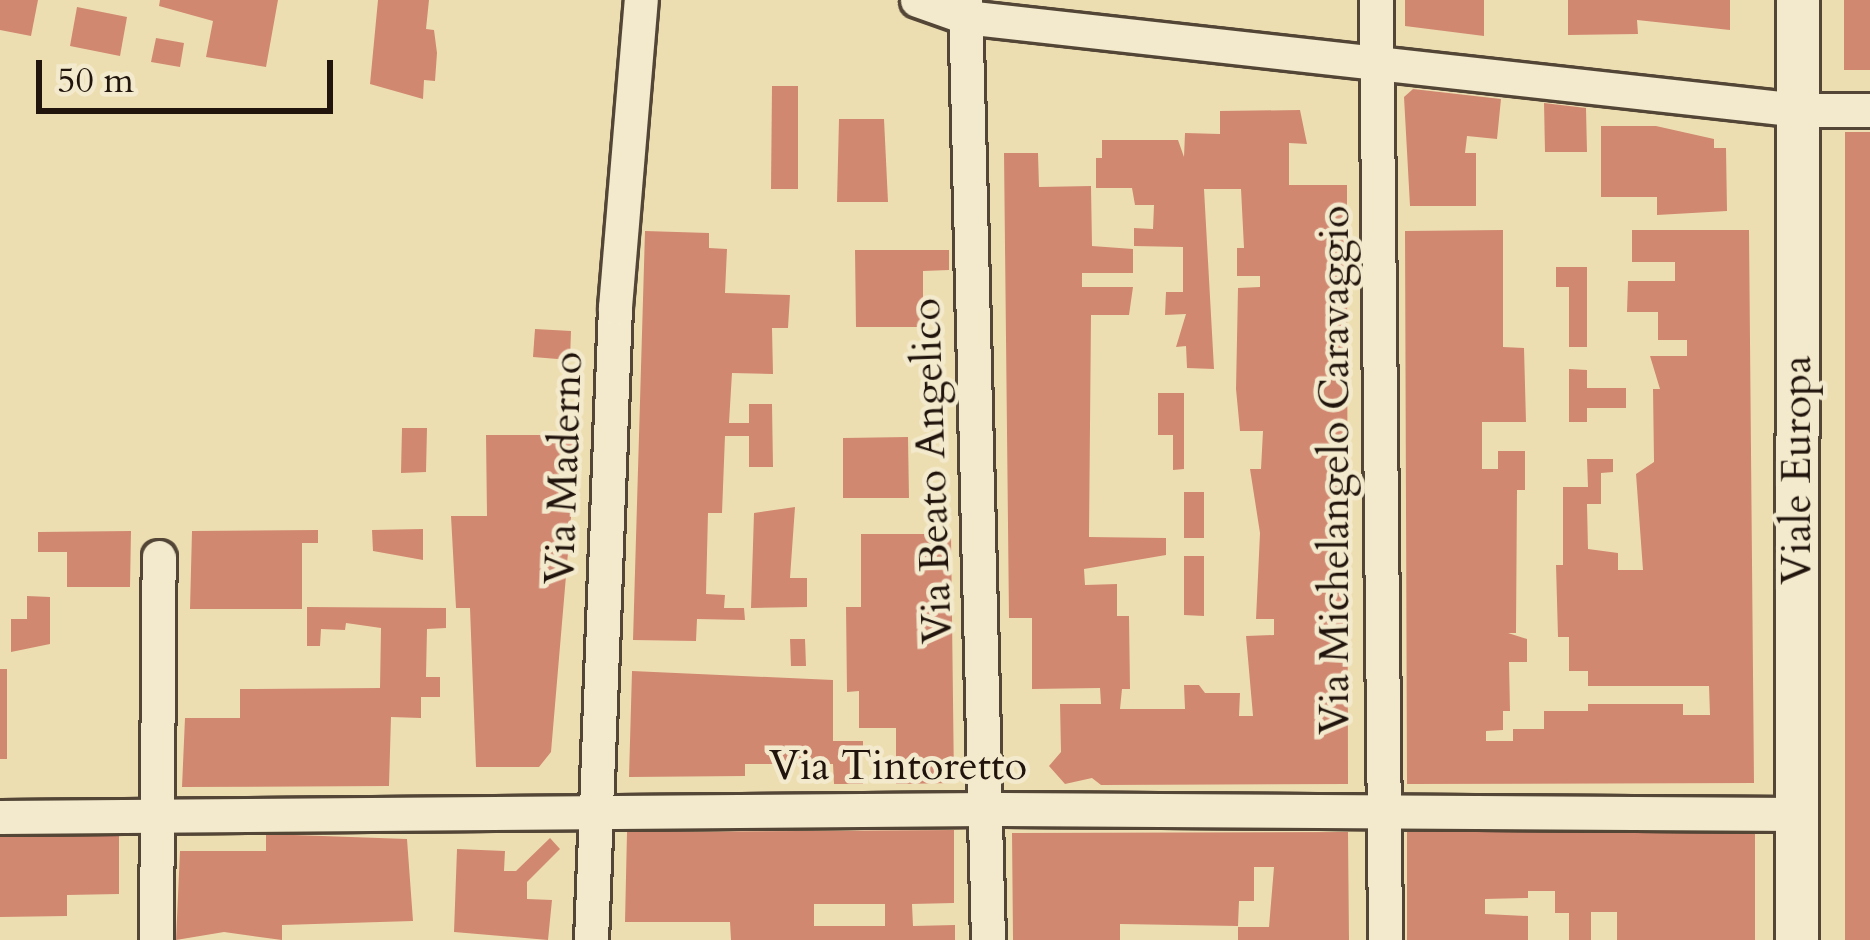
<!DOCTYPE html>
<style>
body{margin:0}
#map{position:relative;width:1870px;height:940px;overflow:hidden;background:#eddeb2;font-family:Cardo,serif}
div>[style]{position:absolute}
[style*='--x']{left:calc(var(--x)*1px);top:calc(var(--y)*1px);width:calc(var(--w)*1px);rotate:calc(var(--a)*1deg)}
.building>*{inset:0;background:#d18871}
.roads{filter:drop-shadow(3px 0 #534636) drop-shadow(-3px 0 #534636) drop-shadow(0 3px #534636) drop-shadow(0 -3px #534636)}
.minor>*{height:33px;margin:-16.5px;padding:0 16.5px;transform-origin:16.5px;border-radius:16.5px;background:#f3eacd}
.tertiary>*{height:42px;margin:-21px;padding:0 21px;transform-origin:21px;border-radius:21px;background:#f3eacd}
span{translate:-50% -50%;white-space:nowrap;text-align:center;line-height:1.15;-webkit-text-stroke:9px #f3eacd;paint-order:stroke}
.street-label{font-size:42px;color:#20140c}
.scale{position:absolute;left:36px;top:60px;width:297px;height:54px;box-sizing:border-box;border:6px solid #20140c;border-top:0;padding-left:15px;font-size:36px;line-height:42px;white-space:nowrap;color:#20140c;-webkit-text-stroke:9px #f3eacd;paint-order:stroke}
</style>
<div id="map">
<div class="building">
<i style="clip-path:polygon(0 0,38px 0,31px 36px,0 30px)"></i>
<i style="clip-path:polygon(160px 0,278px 0,266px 67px,206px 57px,213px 21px,159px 6px)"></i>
<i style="clip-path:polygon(378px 0,429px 0,426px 29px,434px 30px,437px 53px,435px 81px,424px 80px,423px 99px,370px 84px)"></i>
<i style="clip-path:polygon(1405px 0,1484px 0,1484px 36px,1405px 26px)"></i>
<i style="clip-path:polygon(1568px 0,1730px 0,1730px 30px,1637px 20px,1638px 34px,1568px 35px)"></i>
<i style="clip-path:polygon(1844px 0,1870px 0,1870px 70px,1844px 70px)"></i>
<i style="clip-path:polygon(77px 7px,127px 17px,120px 56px,70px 46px)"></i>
<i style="clip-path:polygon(156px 38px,184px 43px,180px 67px,151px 62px)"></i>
<i style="clip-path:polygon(772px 86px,798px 86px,798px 189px,771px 189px)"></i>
<i style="clip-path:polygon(1413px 89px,1501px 99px,1497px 139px,1467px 136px,1465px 153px,1476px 153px,1476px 206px,1410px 206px,1404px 97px)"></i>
<i style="clip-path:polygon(1544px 103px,1586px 108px,1587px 152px,1545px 152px)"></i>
<i style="clip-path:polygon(1300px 110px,1307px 144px,1289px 143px,1289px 185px,1347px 185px,1348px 784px,1101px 785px,1092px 778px,1065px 784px,1049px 766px,1061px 752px,1060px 704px,1101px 704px,1100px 688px,1032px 689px,1032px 618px,1009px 618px,1004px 153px,1038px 153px,1039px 187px,1091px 186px,1092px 246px,1133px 249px,1133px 273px,1082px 273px,1082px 287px,1133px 287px,1129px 315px,1091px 315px,1089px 537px,1166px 538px,1166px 555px,1084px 569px,1085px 585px,1117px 584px,1117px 616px,1129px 616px,1130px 689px,1122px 689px,1120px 709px,1185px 709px,1184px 685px,1199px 685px,1205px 693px,1240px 693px,1239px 716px,1253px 716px,1246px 636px,1274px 635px,1274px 619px,1256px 619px,1260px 533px,1250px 469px,1261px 469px,1263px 431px,1240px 431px,1236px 389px,1238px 288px,1260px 287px,1260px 276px,1237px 276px,1237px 248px,1244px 248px,1241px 189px,1204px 189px,1214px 369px,1187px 368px,1186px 346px,1176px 347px,1186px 314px,1165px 315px,1166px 292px,1183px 292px,1183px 247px,1134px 246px,1134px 228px,1153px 229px,1154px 205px,1135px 205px,1132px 188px,1096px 188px,1096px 158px,1102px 158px,1102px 140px,1178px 140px,1184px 157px,1185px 133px,1220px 134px,1220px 111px)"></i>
<i style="clip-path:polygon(839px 119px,884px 119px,888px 202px,837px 202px)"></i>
<i style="clip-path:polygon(1601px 126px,1656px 126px,1714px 139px,1714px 148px,1726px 148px,1727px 211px,1657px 215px,1657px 197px,1601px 197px)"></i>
<i style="clip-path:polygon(1845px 132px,1870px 132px,1870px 940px,1845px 940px)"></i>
<i style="clip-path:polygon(1503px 230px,1503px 347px,1524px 348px,1526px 422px,1482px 422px,1482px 469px,1498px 469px,1498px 451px,1525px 451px,1525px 490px,1517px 490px,1516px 633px,1508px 633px,1527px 639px,1527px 662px,1509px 662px,1510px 711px,1503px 711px,1503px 730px,1486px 731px,1486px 741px,1513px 741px,1513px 729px,1544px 729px,1544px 711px,1588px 711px,1588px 704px,1683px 704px,1683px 715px,1710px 715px,1709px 686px,1588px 686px,1588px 671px,1569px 671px,1569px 637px,1558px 637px,1556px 565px,1563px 565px,1563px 487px,1588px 487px,1587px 459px,1613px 459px,1613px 472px,1601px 473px,1601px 504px,1587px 504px,1588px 549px,1618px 553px,1618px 570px,1643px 570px,1636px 474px,1654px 462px,1653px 389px,1660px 389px,1650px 356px,1687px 356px,1687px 340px,1658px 340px,1658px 312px,1627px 312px,1628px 281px,1675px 281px,1675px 262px,1632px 262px,1632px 230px,1749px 230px,1754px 783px,1407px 784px,1405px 231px)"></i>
<i style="clip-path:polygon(645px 231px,709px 233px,709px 248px,727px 249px,725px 293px,790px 295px,788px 328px,772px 328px,773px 374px,732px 373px,729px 423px,749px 423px,749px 404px,772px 404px,773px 467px,749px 467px,749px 436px,725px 436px,722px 513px,708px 513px,706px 594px,725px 595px,724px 608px,744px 608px,745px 620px,697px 619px,696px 641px,633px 640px)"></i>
<i style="clip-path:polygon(855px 250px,949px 250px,949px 270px,923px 271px,923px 327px,856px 327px)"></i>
<i style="clip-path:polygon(1556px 267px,1587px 267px,1587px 347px,1569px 347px,1569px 287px,1556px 287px)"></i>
<i style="clip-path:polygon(535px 329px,571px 331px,570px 360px,533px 357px)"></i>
<i style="clip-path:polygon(1569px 369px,1587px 370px,1587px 388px,1626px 388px,1626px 408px,1587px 408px,1587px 422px,1569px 422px)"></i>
<i style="clip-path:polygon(1158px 393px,1184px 393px,1184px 469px,1173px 470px,1173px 435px,1158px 435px)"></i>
<i style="clip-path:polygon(402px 428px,427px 428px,426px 472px,401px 473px)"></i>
<i style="clip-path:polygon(486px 435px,578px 435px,551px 752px,539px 767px,476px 767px,470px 608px,456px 608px,451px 516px,487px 516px)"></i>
<i style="clip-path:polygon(908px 437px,909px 498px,843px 498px,843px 438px)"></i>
<i style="clip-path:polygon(1184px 492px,1204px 492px,1204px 538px,1184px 538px)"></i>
<i style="clip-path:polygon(795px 507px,790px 578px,807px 578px,807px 607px,751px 608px,754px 513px)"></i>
<i style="clip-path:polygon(423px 529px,423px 560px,373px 551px,372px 530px)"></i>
<i style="clip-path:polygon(318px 530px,318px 543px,302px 543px,302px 609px,190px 609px,192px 531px)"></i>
<i style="clip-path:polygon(131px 531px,130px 587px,67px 587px,67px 552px,38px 552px,38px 532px)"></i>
<i style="clip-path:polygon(861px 534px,951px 534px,954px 783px,896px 784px,896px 728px,859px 728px,859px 691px,847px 692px,846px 607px,861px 607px)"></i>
<i style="clip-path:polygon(1184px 556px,1204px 556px,1204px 616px,1184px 615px)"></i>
<i style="clip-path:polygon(27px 596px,50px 597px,50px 644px,11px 652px,11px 619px,27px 619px)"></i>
<i style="clip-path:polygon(307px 607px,446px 608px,446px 628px,427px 629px,426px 677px,440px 677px,440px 697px,421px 697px,421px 718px,391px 717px,389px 786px,182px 787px,185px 718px,240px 718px,240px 689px,380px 688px,381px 628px,346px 623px,345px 630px,321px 629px,320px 646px,307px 646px)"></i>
<i style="clip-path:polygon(790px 639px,805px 639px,806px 666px,791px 666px)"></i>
<i style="clip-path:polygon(0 669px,7px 669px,7px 759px,0 759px)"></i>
<i style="clip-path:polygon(632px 671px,833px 680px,833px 741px,863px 741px,863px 784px,834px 784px,833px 764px,745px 764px,745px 776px,629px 777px)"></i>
<i style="clip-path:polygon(evenodd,954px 830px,954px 903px,912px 904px,913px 926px,955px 925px,955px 940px,731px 940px,730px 922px,625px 922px,627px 832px,954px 830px,814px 904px,885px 904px,885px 926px,814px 926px,814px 904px)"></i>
<i style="clip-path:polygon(1755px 831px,1755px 940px,1617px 940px,1617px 912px,1591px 912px,1591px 940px,1569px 940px,1569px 913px,1555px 913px,1555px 891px,1528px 891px,1528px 898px,1485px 899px,1485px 914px,1528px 916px,1528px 940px,1407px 940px,1407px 832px)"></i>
<i style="clip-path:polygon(1348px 832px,1349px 940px,1238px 940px,1238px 927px,1269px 927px,1274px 867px,1254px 867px,1254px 901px,1239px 901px,1238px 926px,1120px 924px,1120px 940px,1013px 940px,1012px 833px)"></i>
<i style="clip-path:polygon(266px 834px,407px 839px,413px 921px,282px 925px,282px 940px,224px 932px,176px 940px,180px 851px,266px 851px)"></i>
<i style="clip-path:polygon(119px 835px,119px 894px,67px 895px,67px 916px,0 917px,0 836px)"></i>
<i style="clip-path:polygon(550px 838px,560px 849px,527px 882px,527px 899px,552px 900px,548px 940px,454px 932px,457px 849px,505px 851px,504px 871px,516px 871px)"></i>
</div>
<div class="roads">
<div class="minor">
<i style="--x:917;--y:0;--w:51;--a:19.5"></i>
<i style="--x:965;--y:17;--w:838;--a:6.37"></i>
<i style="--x:1798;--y:110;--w:72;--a:0"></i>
<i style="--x:965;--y:0;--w:940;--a:88.6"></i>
<i style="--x:1376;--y:0;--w:940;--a:89.45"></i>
<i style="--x:0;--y:817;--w:986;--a:-0.46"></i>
<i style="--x:986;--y:809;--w:810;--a:0.35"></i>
<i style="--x:156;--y:940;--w:383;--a:-89.6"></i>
<i style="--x:591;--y:940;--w:633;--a:-87.83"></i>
<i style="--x:615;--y:307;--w:308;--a:-85.2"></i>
</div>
<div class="tertiary">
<i style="--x:1797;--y:940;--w:940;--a:-89.94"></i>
</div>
</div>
<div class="street-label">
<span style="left:564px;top:468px;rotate:-88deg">Via Maderno</span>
<span style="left:1335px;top:470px;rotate:-90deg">Via Michelangelo Caravaggio</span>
<span style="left:1797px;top:470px;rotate:-90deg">Viale Europa</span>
<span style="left:932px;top:471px;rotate:-92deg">Via Beato Angelico</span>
<span style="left:898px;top:766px">Via Tintoretto</span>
</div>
<div class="scale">50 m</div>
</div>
